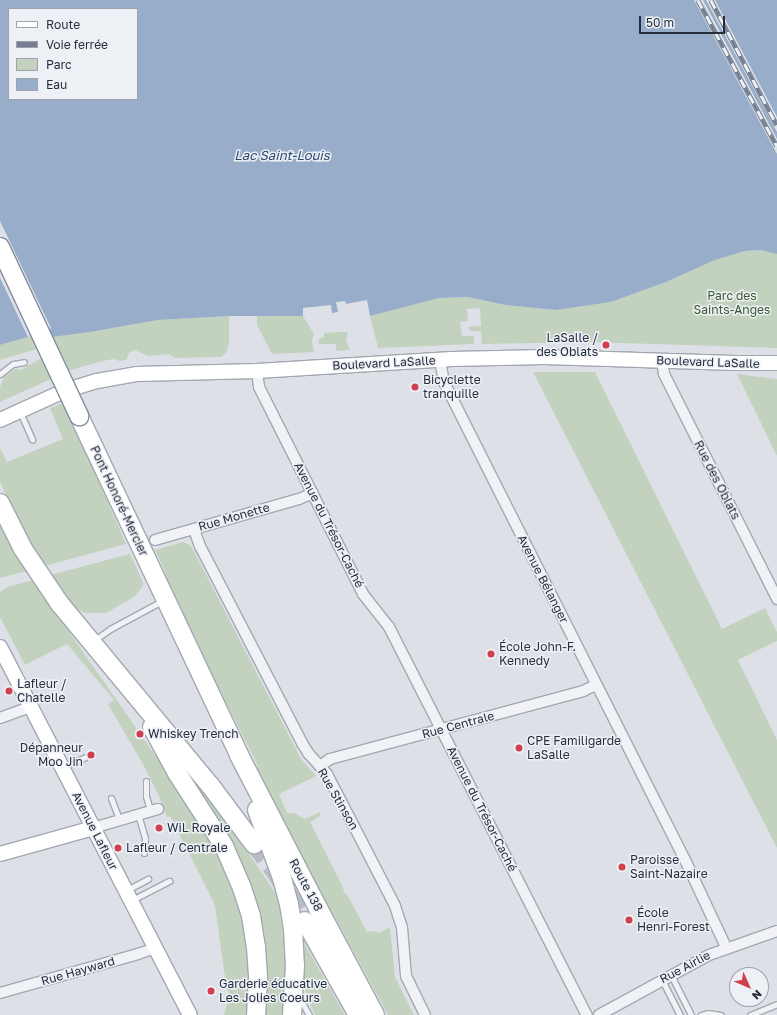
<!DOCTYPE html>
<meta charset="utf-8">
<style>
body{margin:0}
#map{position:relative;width:777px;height:1015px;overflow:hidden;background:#dde1e7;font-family:"Golos Text",sans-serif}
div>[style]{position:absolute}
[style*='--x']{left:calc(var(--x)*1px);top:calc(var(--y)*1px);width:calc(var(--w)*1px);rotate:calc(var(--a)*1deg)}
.green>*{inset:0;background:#c2d2be}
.water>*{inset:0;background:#97adc9}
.pier>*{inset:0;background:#dde1e7}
.highway-tunnel>*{height:18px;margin-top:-9px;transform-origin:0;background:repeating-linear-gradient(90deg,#b8bdc5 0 18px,transparent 0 27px)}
.roads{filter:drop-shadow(1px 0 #a2a8b1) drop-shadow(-1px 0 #a2a8b1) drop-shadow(0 1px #a2a8b1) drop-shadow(0 -1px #a2a8b1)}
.lane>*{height:5px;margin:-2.5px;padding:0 2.5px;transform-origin:2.5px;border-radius:2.5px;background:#f0f2f6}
.street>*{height:10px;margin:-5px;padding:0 5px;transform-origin:5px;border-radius:5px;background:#f0f2f6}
.secondary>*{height:14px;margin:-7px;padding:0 7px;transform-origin:7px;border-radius:7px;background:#fff}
.highway>*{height:18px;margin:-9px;padding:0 9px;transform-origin:9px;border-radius:9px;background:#fff}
.rail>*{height:4.5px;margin-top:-2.25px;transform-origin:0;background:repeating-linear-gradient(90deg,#edf0f5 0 9px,#767f91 0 18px);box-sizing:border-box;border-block:1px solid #767f91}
.bridges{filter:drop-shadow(1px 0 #848d9e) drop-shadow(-1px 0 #848d9e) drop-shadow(0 1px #848d9e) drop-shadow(0 -1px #848d9e)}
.highway-bridge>*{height:18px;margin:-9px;padding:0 9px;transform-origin:9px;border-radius:9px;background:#fff}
.dots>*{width:11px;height:11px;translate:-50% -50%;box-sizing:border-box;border:2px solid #edf0f5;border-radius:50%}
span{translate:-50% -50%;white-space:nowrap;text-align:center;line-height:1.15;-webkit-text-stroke:3px #edf0f5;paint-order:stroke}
.park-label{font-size:12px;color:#395a33}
.poi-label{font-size:12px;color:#262e3e}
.right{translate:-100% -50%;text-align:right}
.left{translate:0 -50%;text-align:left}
.street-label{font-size:12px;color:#262e3e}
.water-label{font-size:13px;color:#304a73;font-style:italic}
.legend{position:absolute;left:8px;top:8px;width:130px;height:92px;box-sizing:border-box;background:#edf0f5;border:1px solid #9da2ac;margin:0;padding:5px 7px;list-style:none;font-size:12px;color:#262e3e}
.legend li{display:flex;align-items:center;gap:8px;height:20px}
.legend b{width:20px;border:1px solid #9da2ac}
.north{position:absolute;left:729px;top:967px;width:40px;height:40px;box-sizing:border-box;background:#edf0f5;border:1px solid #9da2ac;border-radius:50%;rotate:135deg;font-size:11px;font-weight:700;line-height:16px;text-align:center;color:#262e3e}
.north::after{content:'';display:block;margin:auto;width:14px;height:18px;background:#d13e4d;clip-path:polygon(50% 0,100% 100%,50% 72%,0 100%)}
.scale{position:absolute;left:639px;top:16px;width:86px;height:18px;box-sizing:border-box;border:2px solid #262e3e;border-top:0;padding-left:5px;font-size:12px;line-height:14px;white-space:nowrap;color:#262e3e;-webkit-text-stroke:3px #edf0f5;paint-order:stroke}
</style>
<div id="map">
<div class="green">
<i style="clip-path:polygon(761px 250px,777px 254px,777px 348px,589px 342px,482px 344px,481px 331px,469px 331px,469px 327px,481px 326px,480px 308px,467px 309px,468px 321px,460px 322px,462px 336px,474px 336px,474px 344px,378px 348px,370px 316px,439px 298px,468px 297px,505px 305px,556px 310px,611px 302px,666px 282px,715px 260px,745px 251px)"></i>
<i style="clip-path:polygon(229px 316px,229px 344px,226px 353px,221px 357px,175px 358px,168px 354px,148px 356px,135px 350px,130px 352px,126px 360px,120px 361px,113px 359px,98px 362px,68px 371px,52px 337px,90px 332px,158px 320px)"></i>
<i style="clip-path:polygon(257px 316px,303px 316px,314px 334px,312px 340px,314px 352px,272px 354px,257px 325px)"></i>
<i style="clip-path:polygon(336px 332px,348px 332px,346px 340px,350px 350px,336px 351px,336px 344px,320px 344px,318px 342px,319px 339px,324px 337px,324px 333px)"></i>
<i style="clip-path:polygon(31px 336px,37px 349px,0 360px,0 345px)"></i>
<i style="clip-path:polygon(41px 358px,51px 379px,0 402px,0 387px,4px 377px,15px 369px,21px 370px)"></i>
<i style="clip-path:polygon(533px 372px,595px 372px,722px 629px,765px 608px,777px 632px,777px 641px,738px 660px,777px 740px,777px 848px)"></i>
<i style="clip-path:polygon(737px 374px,777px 379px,777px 456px)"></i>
<i style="clip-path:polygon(63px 403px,70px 418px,68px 419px,70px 422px,73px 421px,79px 435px,126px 544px,44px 566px,24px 534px,0 482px,0 448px,7px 462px,63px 439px,50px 408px)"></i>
<i style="clip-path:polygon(0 524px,18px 557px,27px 571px,0 578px)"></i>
<i style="clip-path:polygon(183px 542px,190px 545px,197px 557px,301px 759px,316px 776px,279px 794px,287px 813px,294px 813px,305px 819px,320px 812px,320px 816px,310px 822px,342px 885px,345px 894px,348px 896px,367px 932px,375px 931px,379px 933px,390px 927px,395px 977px,414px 1015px,388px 1015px,275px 807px,257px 768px,258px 766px,162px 575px,166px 573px,155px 550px)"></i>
<i style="clip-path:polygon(130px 554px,143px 582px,143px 586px,134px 597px,106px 613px,86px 613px,76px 609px,70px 603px,50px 575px)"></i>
<i style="clip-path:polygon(33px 580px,208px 831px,243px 911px,251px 967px,248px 1015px,224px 1015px,229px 995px,224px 971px,215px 905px,170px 816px,167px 817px,158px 794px,144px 766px,108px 704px,114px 700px,67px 644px,25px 665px,0 617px,0 592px,7px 587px)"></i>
<i style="clip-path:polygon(186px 770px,237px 836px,282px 903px,289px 950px,286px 1015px,261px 1015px,262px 949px)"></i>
<i style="clip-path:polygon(300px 931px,307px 948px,345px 1015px,315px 1015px,311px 1006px,303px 985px)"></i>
</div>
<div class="water">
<i style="clip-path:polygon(evenodd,0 0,777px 0,777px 254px,761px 250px,745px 251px,715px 260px,666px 282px,611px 302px,556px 310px,505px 305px,468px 297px,439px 298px,370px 316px,367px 300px,346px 304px,345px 301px,336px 302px,338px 312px,332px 313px,331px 305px,303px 308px,303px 316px,229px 316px,158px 320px,90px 332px,52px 337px,49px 331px,0 345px,0 0,9px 9px,137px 9px,137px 99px,9px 99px,9px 9px)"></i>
</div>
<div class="pier">
<i style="clip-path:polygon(694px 0,703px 0,777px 139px,777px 154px)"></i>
<i style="clip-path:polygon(706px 0,715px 0,777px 117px,777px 132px)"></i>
<i style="clip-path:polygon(0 221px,51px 328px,48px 334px,32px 338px,31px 336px,28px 337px,0 278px)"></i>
</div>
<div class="highway-tunnel">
<i style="--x:254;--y:844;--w:35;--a:53"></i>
<i style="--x:275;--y:872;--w:57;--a:58.5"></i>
</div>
<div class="roads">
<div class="lane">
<i style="--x:0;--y:374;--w:16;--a:-38"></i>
<i style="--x:13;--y:364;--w:11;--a:-10"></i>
<i style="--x:20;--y:412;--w:30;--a:66"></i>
<i style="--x:93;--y:641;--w:21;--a:-35"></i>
<i style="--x:110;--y:629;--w:59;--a:-28.3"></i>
<i style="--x:64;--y:767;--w:23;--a:-25"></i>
<i style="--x:146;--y:781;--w:15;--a:90"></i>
<i style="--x:146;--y:796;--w:15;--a:74"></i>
<i style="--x:111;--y:798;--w:22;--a:69"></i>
<i style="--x:138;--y:814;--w:25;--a:74"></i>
<i style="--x:145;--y:838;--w:15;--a:94"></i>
<i style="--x:127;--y:890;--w:24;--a:-28"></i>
<i style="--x:132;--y:900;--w:42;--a:-27.2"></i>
<i style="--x:671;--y:975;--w:45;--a:63.4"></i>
<i style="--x:662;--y:980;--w:39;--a:63"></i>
<i style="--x:299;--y:997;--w:21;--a:61"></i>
<i style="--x:701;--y:1015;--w:7;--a:-16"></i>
<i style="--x:708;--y:1013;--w:13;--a:9"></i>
<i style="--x:750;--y:1015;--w:29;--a:-22"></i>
</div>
<div class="street">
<i style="--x:440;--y:360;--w:22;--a:80"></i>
<i style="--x:444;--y:382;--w:538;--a:63.24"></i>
<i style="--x:686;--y:862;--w:94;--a:64.8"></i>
<i style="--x:662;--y:361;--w:13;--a:81"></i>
<i style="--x:664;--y:374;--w:252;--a:63.3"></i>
<i style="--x:257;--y:371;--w:16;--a:83"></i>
<i style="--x:259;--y:387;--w:232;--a:63.3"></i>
<i style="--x:363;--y:594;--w:42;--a:51.8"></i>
<i style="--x:389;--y:627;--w:436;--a:63"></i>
<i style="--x:194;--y:529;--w:18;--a:71"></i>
<i style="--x:200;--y:546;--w:222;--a:62.6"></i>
<i style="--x:302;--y:743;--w:13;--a:58"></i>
<i style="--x:309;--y:754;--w:27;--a:48"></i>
<i style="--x:327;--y:774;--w:148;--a:62.7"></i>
<i style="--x:395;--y:906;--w:23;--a:72"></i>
<i style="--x:402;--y:928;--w:48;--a:85.2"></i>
<i style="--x:406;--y:976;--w:43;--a:64"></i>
<i style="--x:155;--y:540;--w:150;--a:-15.9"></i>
<i style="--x:299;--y:499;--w:15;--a:-23"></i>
<i style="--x:0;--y:718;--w:32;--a:-20"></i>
<i style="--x:320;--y:766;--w:12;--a:-35"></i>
<i style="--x:330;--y:759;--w:262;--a:-15"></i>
<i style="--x:583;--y:691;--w:14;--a:-25"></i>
<i style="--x:93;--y:828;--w:68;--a:-16.3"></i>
<i style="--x:0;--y:993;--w:143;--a:-15.8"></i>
<i style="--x:138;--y:954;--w:18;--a:-19"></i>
<i style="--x:599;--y:1015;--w:125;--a:-28.6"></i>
<i style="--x:709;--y:955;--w:72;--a:-19.4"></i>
</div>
<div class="secondary">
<i style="--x:0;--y:420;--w:70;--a:-24.4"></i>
<i style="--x:64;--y:391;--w:34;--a:-17"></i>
<i style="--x:97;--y:381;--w:41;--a:-9.9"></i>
<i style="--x:137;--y:374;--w:120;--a:-1.4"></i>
<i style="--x:257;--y:371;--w:195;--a:-3.5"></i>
<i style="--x:452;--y:359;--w:92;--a:-1.2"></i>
<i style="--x:544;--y:357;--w:191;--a:1.8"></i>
<i style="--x:735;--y:363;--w:42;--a:0"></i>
<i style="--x:0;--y:647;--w:414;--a:62.7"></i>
<i style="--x:0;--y:854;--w:97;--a:-15.6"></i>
</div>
<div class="highway">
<i style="--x:79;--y:416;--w:375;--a:64.7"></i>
<i style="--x:239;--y:755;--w:174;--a:62.7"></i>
<i style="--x:319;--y:910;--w:119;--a:61.9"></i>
<i style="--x:0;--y:503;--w:51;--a:63.4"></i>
<i style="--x:23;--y:549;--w:66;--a:56.1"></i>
<i style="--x:60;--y:604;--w:235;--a:50.4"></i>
<i style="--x:210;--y:785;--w:74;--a:53.3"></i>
<i style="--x:152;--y:727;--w:52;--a:61.5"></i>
<i style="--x:177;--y:773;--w:87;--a:57.2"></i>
<i style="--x:224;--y:846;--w:46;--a:66.8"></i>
<i style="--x:242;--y:888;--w:29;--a:72"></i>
<i style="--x:251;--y:916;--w:31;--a:81"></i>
<i style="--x:256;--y:947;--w:31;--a:86"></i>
<i style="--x:258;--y:978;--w:37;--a:93"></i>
<i style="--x:257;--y:810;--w:72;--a:69.8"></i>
<i style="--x:282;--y:878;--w:27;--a:75"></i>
<i style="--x:289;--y:904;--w:25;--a:81"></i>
<i style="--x:293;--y:929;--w:36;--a:87"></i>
<i style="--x:295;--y:965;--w:50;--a:93.4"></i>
<i style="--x:305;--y:921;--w:108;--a:60.6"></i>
</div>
</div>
<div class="rail">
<i style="--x:698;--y:0;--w:166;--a:61.6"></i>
<i style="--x:711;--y:0;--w:141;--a:62.2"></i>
</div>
<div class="bridges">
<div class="highway-bridge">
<i style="--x:0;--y:247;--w:187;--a:64.9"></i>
</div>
</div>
<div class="dots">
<i style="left:606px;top:345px;background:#d13e4d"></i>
<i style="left:415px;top:387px;background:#d13e4d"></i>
<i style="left:491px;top:654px;background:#d13e4d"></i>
<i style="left:9px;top:691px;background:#d13e4d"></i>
<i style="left:140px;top:734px;background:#d13e4d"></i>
<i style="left:519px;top:748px;background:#d13e4d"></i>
<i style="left:91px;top:755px;background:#d13e4d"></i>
<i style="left:159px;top:828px;background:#d13e4d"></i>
<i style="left:118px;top:848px;background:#d13e4d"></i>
<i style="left:622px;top:867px;background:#d13e4d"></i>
<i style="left:629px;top:920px;background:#d13e4d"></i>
<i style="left:211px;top:991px;background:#d13e4d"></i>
</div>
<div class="park-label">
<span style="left:732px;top:303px">Parc des<br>Saints-Anges</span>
</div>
<div class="poi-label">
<span class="right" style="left:598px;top:345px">LaSalle /<br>des Oblats</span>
<span class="left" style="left:423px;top:387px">Bicyclette<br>tranquille</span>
<span class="left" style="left:499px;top:654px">École John-F.<br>Kennedy</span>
<span class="left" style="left:17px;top:691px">Lafleur /<br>Chatelle</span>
<span class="left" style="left:148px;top:734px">Whiskey Trench</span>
<span class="left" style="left:527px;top:748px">CPE Familigarde<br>LaSalle</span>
<span class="right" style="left:83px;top:755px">Dépanneur<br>Moo Jin</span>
<span class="left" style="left:167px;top:828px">WiL Royale</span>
<span class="left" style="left:126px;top:848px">Lafleur / Centrale</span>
<span class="left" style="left:630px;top:867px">Paroisse<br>Saint-Nazaire</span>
<span class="left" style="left:637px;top:920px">École<br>Henri-Forest</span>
<span class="left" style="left:219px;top:991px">Garderie éducative<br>Les Jolies Coeurs</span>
</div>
<div class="street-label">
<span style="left:708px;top:362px;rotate:2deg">Boulevard LaSalle</span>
<span style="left:384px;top:363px;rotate:-3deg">Boulevard LaSalle</span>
<span style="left:717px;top:480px;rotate:63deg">Rue des Oblats</span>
<span style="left:119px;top:501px;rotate:65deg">Pont Honoré-Mercier</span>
<span style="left:234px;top:517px;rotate:-16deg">Rue Monette</span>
<span style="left:329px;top:525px;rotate:63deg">Avenue du Trésor-Caché</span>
<span style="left:543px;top:579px;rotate:63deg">Avenue Bélanger</span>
<span style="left:458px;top:725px;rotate:-15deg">Rue Centrale</span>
<span style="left:338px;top:799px;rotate:60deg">Rue Stinson</span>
<span style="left:482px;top:809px;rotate:63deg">Avenue du Trésor-Caché</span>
<span style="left:95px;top:831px;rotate:63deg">Avenue Lafleur</span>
<span style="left:306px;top:885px;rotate:62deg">Route 138</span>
<span style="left:685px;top:967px;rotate:-28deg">Rue Airlie</span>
<span style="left:78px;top:971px;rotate:-16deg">Rue Hayward</span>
</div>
<div class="water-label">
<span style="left:282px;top:155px">Lac Saint-Louis</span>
</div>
<ul class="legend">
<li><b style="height:5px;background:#fff"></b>Route</li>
<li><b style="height:5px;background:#767f91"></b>Voie ferrée</li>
<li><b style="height:11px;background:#c2d2be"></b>Parc</li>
<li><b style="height:11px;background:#97adc9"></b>Eau</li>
</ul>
<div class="north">N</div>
<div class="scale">50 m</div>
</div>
